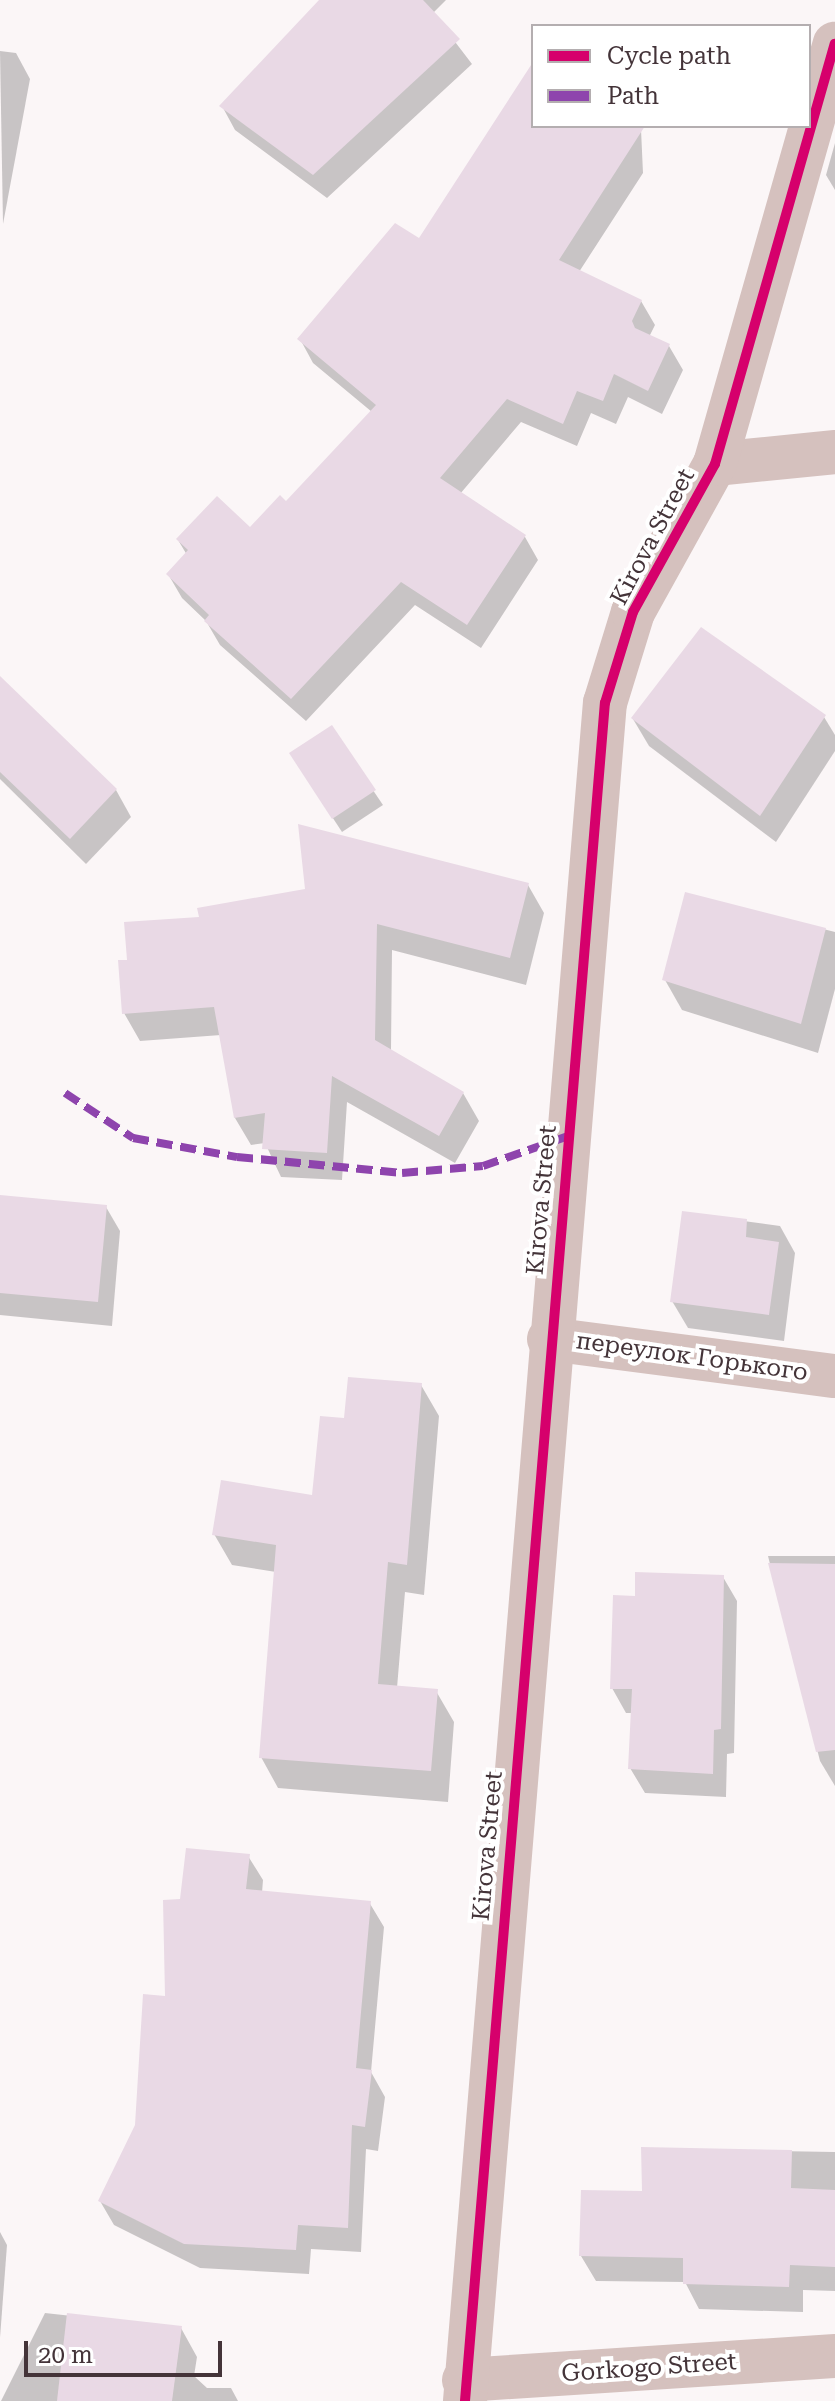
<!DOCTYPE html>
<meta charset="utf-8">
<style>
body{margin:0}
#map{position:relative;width:835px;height:2401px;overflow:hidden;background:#fbf6f7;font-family:"Roboto Serif",serif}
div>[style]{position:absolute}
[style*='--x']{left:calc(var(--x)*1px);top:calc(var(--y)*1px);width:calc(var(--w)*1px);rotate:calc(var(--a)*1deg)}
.shadow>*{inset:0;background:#0003}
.building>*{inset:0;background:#e9d9e5}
.minor>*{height:44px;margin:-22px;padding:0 22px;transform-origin:22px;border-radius:22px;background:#d5c1be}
.quiet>*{height:8px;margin-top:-4px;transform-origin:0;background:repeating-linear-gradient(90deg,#8e44ad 0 16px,transparent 0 24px)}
.cycleway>*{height:10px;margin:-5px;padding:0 5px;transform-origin:5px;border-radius:5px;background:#d6006c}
span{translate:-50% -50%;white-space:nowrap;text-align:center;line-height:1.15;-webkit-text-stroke:8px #fff;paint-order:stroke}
.street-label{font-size:24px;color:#443439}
.legend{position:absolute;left:531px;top:24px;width:280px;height:104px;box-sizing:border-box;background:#fff;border:2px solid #b4aeb0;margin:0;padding:10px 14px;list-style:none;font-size:24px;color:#443439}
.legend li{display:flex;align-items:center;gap:16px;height:40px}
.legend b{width:40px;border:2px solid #b4aeb0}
.scale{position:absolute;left:24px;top:2341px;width:198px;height:36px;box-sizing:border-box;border:4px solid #443439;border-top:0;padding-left:10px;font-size:24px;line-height:28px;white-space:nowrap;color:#443439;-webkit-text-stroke:6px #fff;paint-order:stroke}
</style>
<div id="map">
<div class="shadow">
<i style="clip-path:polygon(322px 0,446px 0,433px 13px,472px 64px,327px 198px,235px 130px,222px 106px)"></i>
<i style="clip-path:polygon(0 51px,16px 53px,30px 79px,3px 224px)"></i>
<i style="clip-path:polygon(533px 66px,533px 126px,641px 129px,643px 173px,579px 272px,641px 301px,655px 325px,649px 337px,669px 346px,683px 370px,662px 414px,628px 397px,616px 424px,591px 413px,577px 446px,521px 422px,460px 494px,525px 537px,538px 560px,481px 648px,415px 605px,306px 721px,220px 645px,206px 621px,182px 598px,168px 574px,187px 555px,178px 540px,250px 530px,286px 503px,372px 412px,313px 363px,300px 339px,420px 241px)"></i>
<i style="clip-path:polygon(835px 143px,835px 190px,826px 175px)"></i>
<i style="clip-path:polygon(0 701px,116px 790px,131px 817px,86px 864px,0 779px)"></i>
<i style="clip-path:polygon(824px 717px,835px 735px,835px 751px,776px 842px,649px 746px,633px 719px)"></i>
<i style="clip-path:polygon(331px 728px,383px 805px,342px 832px,300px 768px)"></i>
<i style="clip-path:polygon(528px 885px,544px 913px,526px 985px,392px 950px,391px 1051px,463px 1093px,479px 1121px,455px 1163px,347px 1102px,342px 1180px,281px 1177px,265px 1143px,251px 1145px,235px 1118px,221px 1035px,140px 1041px,124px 1013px,129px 962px,201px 919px)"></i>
<i style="clip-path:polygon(687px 894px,835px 932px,835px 989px,818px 1053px,682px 1010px,665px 980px)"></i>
<i style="clip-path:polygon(0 1200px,106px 1207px,120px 1231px,112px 1326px,0 1315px)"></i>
<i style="clip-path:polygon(684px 1213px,780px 1226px,795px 1253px,784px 1341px,688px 1328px,672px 1301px)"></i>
<i style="clip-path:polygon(421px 1385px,439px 1416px,424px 1595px,405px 1592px,397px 1688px,436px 1691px,454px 1722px,448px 1802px,278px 1788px,261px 1757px,276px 1572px,232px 1565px,214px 1534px,314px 1497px,346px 1420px)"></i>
<i style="clip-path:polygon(768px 1556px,835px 1556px,835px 1786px,820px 1761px)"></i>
<i style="clip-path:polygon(723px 1577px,737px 1601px,734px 1753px,727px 1754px,726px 1797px,645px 1793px,630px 1768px,633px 1713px,626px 1713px,612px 1688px,637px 1598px)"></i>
<i style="clip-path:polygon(248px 1856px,263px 1880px,262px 1893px,369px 1902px,384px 1927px,371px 2072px,385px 2097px,378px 2151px,366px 2149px,361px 2252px,311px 2249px,309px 2274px,200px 2268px,114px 2225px,100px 2201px,137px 2125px,167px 1998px,182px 1901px)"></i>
<i style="clip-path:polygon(643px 2149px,835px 2152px,835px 2291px,803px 2290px,803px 2312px,699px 2309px,685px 2282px,596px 2281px,581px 2256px,644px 2193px)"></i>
<i style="clip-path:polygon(0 2232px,7px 2245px,0 2338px)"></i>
<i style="clip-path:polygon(45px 2313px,181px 2328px,197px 2357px,194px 2376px,207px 2388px,231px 2388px,238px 2401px,1px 2401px)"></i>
</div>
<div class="building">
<i style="clip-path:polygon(319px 0,423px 0,460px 39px,313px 175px,219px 106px)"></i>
<i style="clip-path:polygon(533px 62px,533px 126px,645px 126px,559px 260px,642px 300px,632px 321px,635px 328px,670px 344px,648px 391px,614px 374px,603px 401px,577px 391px,563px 424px,507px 399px,440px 478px,526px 535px,467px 625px,401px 582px,291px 699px,204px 621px,209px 615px,166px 574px,188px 550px,176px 539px,217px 496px,250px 527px,280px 495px,286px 501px,376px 405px,297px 339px,395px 223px,419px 238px)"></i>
<i style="clip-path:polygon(701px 627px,826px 715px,760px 816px,631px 718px)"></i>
<i style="clip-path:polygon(0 676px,117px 789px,70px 839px,0 772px)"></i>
<i style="clip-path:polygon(332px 725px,376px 790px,332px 819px,289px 753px)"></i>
<i style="clip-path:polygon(298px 824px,529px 883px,510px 958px,377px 924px,375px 1040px,464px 1092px,439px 1136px,332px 1076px,327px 1153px,262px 1149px,265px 1113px,234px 1118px,214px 1007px,122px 1014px,118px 960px,127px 960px,124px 922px,199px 917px,197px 908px,305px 889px)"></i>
<i style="clip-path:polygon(685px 892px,826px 928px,801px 1024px,662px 980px)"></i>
<i style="clip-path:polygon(0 1195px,107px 1205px,98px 1302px,0 1293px)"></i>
<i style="clip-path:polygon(682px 1211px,747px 1219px,746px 1237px,779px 1242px,769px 1315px,670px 1302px)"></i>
<i style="clip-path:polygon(348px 1377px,422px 1383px,407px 1565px,388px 1562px,378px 1684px,438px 1689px,431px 1771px,259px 1758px,276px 1545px,212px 1535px,221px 1480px,312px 1495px,320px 1416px,344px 1418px)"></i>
<i style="clip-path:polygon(768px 1563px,835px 1564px,835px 1750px,816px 1752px)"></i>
<i style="clip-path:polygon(635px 1572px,724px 1575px,721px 1729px,714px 1730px,713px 1774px,628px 1769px,632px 1689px,610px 1689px,613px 1595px,635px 1596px)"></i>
<i style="clip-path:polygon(186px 1848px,250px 1854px,246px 1889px,371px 1901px,356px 2068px,372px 2070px,365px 2127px,352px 2125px,348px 2228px,298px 2225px,296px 2250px,184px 2244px,98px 2201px,135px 2125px,143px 1994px,165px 1996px,163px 1900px,180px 1899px)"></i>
<i style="clip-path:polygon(641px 2147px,792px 2150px,791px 2188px,835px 2190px,835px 2267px,790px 2265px,789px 2287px,683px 2284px,683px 2258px,579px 2256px,581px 2190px,642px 2191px)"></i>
<i style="clip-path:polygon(67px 2313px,182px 2326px,172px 2401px,57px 2401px)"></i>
</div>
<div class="minor">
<i style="--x:715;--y:464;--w:121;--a:-5.7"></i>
<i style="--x:549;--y:1339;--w:288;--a:7.4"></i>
<i style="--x:464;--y:2380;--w:372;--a:-3.7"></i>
<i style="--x:465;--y:2401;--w:1704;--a:-85.29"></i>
<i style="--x:605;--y:703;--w:95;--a:-72.9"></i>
<i style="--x:633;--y:612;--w:169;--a:-61"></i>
<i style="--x:715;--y:464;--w:437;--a:-74.1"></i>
</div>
<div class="quiet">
<i style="--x:65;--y:1093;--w:82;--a:33.5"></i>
<i style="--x:133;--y:1138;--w:106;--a:10.4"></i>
<i style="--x:237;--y:1157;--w:166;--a:5.5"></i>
<i style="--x:402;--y:1173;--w:81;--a:-4.9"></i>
<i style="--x:483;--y:1166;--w:90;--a:-19.4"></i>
</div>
<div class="cycleway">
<i style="--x:465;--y:2401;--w:1704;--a:-85.29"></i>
<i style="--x:605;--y:703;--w:95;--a:-72.9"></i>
<i style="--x:633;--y:612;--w:169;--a:-61"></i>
<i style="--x:715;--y:464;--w:437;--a:-74.1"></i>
</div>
<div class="street-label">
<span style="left:653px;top:537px;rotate:-62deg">Kirova Street</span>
<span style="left:542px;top:1200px;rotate:-85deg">Kirova Street</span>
<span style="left:692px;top:1357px;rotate:8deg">переулок Горького</span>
<span style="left:488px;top:1846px;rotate:-85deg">Kirova Street</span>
<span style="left:649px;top:2368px;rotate:-4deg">Gorkogo Street</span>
</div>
<ul class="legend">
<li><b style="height:10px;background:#d6006c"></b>Cycle path</li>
<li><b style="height:10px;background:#8e44ad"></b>Path</li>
</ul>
<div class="scale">20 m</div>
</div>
